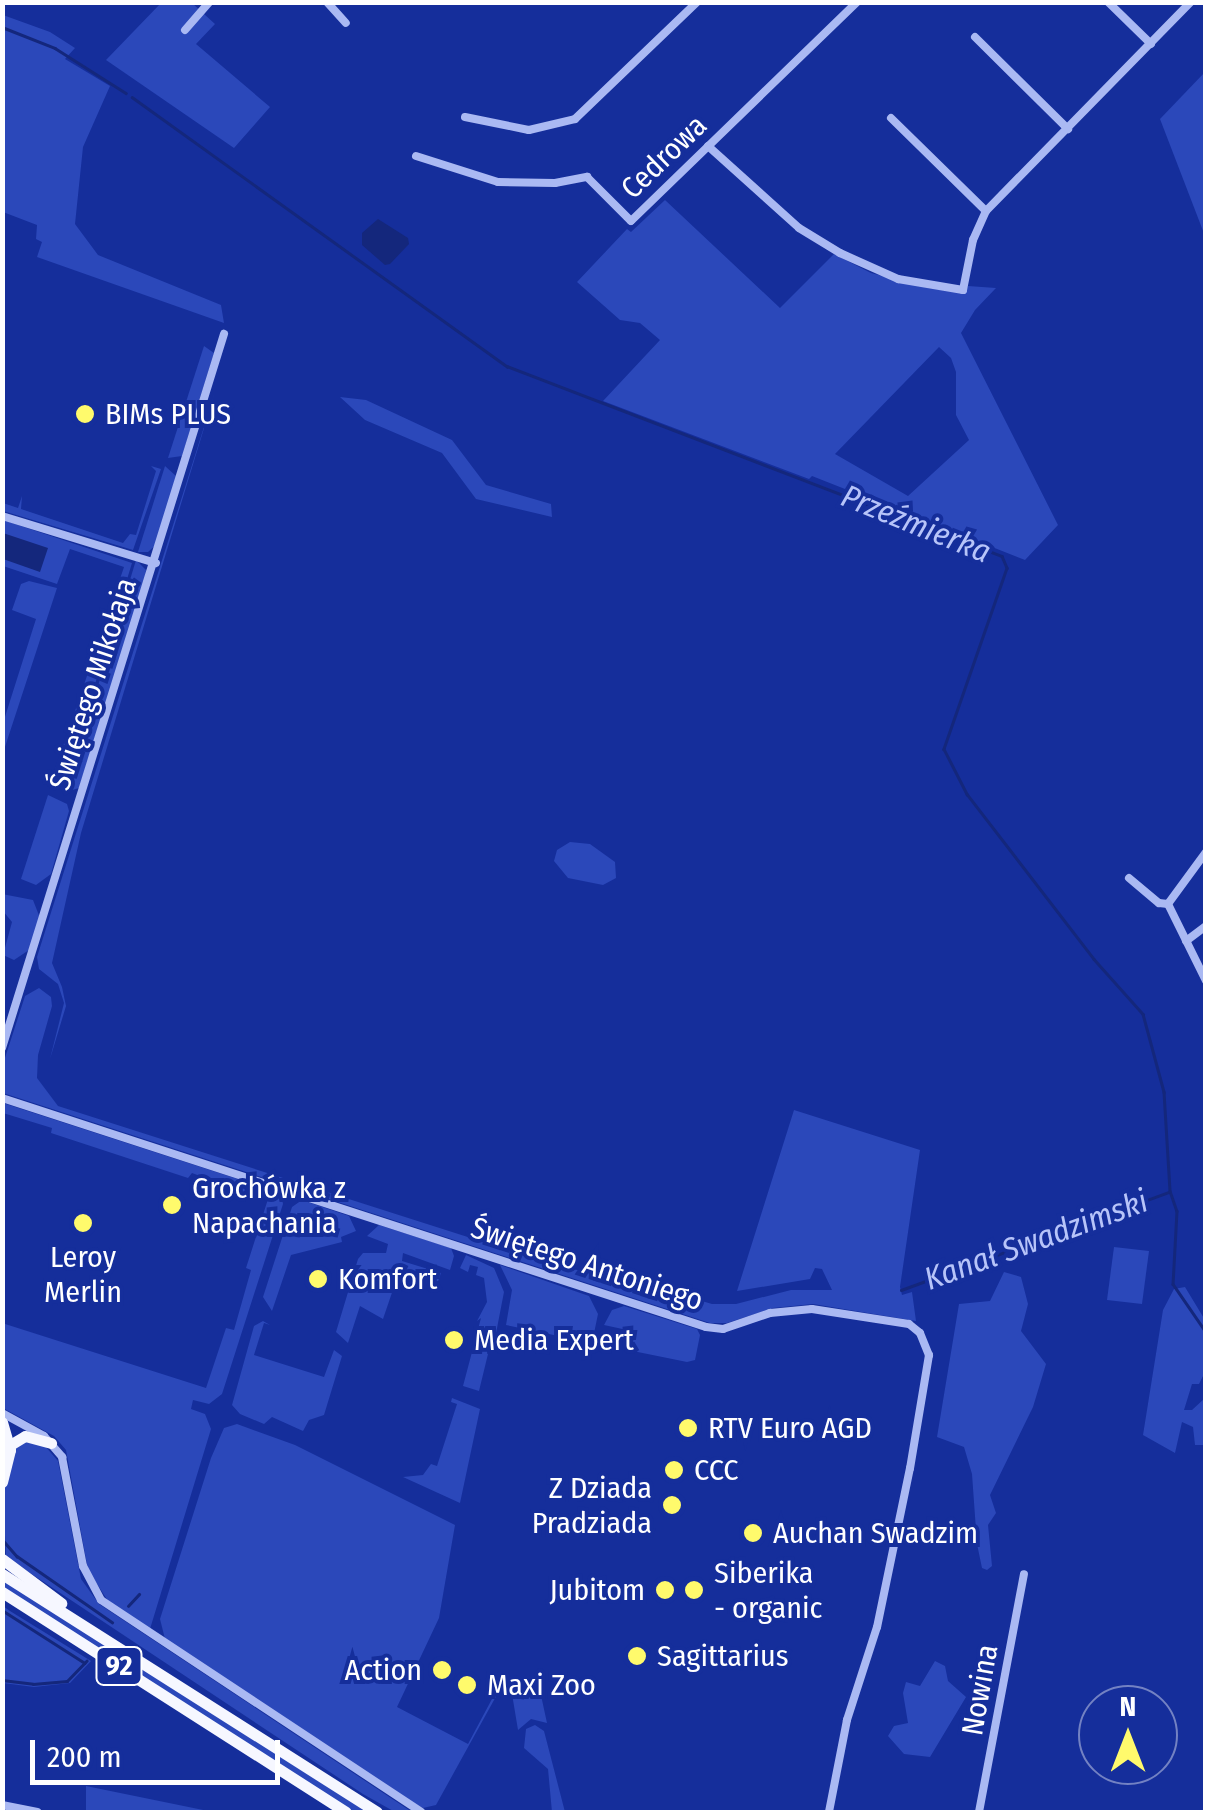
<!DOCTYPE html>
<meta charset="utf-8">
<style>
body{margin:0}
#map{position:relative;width:1208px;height:1815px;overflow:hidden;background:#152e9b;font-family:"Fira Sans Condensed",sans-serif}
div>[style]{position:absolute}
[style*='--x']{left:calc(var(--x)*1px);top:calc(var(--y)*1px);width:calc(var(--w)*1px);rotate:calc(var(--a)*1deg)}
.green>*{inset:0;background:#2b48ba}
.water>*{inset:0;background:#14277c}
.stream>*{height:2.5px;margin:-1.25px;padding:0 1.25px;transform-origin:1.25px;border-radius:1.25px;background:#14277c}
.minor>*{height:8px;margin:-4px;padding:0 4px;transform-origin:4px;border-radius:4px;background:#aab9f3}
.primary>*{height:11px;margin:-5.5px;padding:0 5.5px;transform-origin:5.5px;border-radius:5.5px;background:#f6f7ff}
.dots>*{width:28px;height:28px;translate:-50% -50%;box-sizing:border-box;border:5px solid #152e9b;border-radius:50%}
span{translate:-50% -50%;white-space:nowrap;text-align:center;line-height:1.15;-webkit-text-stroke:8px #152e9b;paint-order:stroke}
.shield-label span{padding:2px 8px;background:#152e9b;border:2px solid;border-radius:8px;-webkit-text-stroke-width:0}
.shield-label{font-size:28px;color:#fff;font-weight:700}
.street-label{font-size:30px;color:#fff}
.poi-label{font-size:30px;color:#fff}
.left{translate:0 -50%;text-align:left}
.right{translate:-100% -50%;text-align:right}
.water-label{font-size:32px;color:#b7c4f9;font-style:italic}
.frame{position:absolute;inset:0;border:5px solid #fff;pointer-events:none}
.north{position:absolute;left:1078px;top:1685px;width:100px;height:100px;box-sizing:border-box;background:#152e9b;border:2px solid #7382c3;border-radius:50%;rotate:0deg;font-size:28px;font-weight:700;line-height:40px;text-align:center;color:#fff}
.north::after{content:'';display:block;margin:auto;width:35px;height:45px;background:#fffa6c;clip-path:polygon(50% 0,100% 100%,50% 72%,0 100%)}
.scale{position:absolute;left:30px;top:1740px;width:250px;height:45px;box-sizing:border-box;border:5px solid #fff;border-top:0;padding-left:12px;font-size:30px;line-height:35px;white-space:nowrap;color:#fff;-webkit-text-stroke:8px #152e9b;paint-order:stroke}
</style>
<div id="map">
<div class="green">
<i style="clip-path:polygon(161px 3px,192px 3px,215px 24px,196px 44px,270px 107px,234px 148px,106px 60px)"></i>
<i style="clip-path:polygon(3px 15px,50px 32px,75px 48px,65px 59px,110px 86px,83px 147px,75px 224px,98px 255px,221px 305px,224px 323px,37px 257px,42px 242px,36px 239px,37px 225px,3px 212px)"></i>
<i style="clip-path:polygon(1205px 72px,1205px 236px,1160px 119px)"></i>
<i style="clip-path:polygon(evenodd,665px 200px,780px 308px,834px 254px,871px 273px,928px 288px,964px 293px,968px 286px,996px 288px,975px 310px,961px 333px,1058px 525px,1025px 560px,812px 476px,809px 479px,603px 401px,660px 340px,640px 323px,620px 320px,577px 282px,627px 229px,631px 232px,665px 200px,939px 347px,951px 358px,956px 372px,956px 415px,969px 440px,908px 496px,835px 454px,939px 347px)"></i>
<i style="clip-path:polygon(204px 346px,214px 353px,182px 456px,168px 458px)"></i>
<i style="clip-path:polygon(215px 392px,81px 833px,52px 963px,62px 987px,66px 1006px,50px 1059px,64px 1003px,58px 984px,39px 969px,37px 957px)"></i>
<i style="clip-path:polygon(340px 397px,366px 400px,452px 440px,486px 485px,551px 504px,552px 517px,476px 499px,442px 453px,365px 420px)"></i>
<i style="clip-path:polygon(151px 466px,161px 469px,133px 550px,3px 511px,3px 503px,18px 508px,22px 496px,21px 509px,123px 543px,130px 534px,136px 535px,156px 471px)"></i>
<i style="clip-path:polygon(165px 466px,176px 476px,157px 544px,148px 552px,138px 552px)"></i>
<i style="clip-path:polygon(3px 520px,132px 563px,63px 789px,54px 782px,55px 770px,124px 567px,70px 549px,57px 584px,3px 566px)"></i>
<i style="clip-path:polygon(136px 560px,146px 570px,145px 579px,79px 788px,66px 792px)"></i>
<i style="clip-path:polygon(29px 581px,57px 588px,3px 753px,3px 723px,36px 619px,12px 610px,21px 584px)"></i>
<i style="clip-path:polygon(48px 795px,67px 804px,69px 811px,51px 874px,36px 885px,21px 879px)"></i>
<i style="clip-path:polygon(570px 842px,590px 844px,615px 862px,616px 878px,603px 885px,568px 878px,554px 861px,557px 850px)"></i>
<i style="clip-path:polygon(2px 894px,33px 900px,40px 918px,29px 950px,14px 960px,3px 955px,12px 922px,3px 911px)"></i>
<i style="clip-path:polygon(39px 988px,51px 997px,52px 1006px,38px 1055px,37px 1078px,58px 1106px,565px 1268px,621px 1277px,712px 1304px,736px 1304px,791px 1290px,832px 1290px,822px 1269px,815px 1268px,810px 1279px,737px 1291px,794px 1110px,920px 1150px,900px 1287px,902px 1295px,912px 1292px,916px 1321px,813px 1304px,773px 1308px,727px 1323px,710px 1323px,3px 1093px,3px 1064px,25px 996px)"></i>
<i style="clip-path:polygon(3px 1103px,250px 1183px,257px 1190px,259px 1198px,192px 1173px,188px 1178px,51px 1133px,52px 1128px,3px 1113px)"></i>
<i style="clip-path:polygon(276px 1193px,281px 1193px,283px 1204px,222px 1394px,209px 1404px,193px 1400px,191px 1409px,205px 1414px,211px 1429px,150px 1629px,108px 1601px,88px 1570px,66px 1450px,54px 1436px,3px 1408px,2px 1323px,206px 1388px,226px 1328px,234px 1330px,251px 1270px,246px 1268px,268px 1199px)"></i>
<i style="clip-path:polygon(302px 1200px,349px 1216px,356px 1231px,341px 1237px,342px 1242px,291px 1255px,272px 1311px,263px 1297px,292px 1207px)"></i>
<i style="clip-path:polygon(379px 1225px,451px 1248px,454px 1256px,450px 1270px,403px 1253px,402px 1261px,441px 1273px,436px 1287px,398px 1275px,383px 1319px,360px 1306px,348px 1343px,336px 1332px,358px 1259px,363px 1253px,386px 1253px,388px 1244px,367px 1236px)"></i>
<i style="clip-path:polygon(1114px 1247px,1149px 1251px,1142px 1304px,1107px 1300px)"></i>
<i style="clip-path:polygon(466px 1255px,494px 1268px,504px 1292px,492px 1354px,488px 1354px,479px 1391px,463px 1386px,481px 1318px,477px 1321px,487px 1302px,484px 1278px,476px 1275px,478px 1267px,470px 1265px,468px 1272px,460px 1268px)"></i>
<i style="clip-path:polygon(500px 1265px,589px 1296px,598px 1314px,592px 1343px,506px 1325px,512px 1290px)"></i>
<i style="clip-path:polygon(1004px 1272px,1021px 1277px,1028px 1304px,1021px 1331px,1046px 1364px,1033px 1407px,990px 1495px,996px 1513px,988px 1525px,992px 1566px,987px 1570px,982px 1568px,977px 1544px,972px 1474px,964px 1447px,937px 1437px,959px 1304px,990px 1301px)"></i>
<i style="clip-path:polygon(1185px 1287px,1205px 1320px,1206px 1370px,1199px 1384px,1192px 1384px,1184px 1410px,1192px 1410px,1205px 1398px,1205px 1445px,1195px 1445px,1193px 1427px,1182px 1422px,1175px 1453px,1143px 1435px,1163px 1310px,1174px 1289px)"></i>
<i style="clip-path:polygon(624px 1306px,697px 1329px,700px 1335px,695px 1360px,687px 1362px,623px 1349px,627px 1330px,604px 1325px,612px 1310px)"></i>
<i style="clip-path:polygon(263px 1321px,270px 1325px,264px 1323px,254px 1355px,324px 1377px,334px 1350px,342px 1356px,324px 1415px,309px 1420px,303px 1431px,272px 1417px,264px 1424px,240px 1414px,232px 1405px,254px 1326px)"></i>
<i style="clip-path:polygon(452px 1398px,480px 1409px,460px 1503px,403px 1477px,423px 1475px,431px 1464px,437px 1466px,457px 1404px,451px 1402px)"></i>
<i style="clip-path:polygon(237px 1424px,295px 1445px,455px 1525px,439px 1618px,397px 1707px,468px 1744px,501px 1682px,497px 1677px,504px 1682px,436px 1805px,423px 1808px,410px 1801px,165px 1639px,160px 1619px,211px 1458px,224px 1428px)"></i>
<i style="clip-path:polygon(22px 1441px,45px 1446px,58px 1461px,81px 1579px,99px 1604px,412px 1812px,395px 1812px,363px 1794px,6px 1557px,3px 1492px,16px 1444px)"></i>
<i style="clip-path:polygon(2px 1579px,367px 1812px,354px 1812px,3px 1587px)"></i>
<i style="clip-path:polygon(3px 1606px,10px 1611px,91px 1661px,70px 1683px,34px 1687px,3px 1683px)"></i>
<i style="clip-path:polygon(935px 1661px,945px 1666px,948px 1681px,966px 1697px,930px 1757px,904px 1754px,888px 1736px,894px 1726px,908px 1723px,903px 1693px,906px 1682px,920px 1686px)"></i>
<i style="clip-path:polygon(529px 1678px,539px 1686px,547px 1723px,531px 1719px,518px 1730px,512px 1694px,518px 1681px)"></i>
<i style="clip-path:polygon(535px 1725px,544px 1731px,565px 1812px,552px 1812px,548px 1769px,524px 1748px,526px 1729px)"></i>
<i style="clip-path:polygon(86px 1786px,213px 1812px,96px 1812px,86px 1810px)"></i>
</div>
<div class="water">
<i style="clip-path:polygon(378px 219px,408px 238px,409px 244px,390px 264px,385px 265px,362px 245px,362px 233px)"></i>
<i style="clip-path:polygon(3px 533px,48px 548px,40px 572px,3px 559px)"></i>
</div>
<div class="stream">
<i style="--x:2;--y:27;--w:57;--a:21.6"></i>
<i style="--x:55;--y:48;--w:84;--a:32.4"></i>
<i style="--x:132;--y:97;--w:462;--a:35.7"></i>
<i style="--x:507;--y:366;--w:530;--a:21"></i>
<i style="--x:1002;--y:556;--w:13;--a:67"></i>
<i style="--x:1007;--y:568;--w:192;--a:109.2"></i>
<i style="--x:944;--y:749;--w:51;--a:62.9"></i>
<i style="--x:967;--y:794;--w:208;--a:52.4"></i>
<i style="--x:1094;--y:959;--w:74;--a:48.3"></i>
<i style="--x:1143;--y:1014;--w:81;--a:74.9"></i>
<i style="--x:1164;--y:1092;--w:99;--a:86.5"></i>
<i style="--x:1170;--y:1191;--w:21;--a:71"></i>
<i style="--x:1177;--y:1211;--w:73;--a:93.1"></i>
<i style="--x:1173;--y:1284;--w:58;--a:55.5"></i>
<i style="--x:901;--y:1290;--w:285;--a:-20.1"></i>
<i style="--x:2;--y:1539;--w:23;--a:49"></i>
<i style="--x:17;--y:1556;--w:116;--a:34.8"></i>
<i style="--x:128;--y:1606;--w:16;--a:-47"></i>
<i style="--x:2;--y:1610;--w:98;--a:32.6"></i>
<i style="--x:2;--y:1680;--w:31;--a:7"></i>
<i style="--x:33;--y:1684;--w:34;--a:-5"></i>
<i style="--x:67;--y:1681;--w:28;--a:-46"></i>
</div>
<div class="minor">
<i style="--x:327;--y:2;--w:28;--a:48"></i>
<i style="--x:1108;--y:2;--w:60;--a:44.3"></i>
<i style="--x:185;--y:30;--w:37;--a:-49"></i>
<i style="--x:975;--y:37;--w:131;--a:44.7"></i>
<i style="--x:465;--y:117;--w:65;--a:11.5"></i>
<i style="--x:529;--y:130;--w:47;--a:-13.4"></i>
<i style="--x:575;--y:119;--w:169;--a:-43.8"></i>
<i style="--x:891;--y:118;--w:133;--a:44.4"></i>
<i style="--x:708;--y:146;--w:122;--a:42"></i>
<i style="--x:799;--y:228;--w:48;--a:31.4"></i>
<i style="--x:840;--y:253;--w:64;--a:24.1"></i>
<i style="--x:898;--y:279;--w:66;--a:9.6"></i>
<i style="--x:963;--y:290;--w:51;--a:-78.7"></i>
<i style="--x:973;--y:240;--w:32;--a:-66"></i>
<i style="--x:986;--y:211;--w:293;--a:-45.6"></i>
<i style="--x:416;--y:156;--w:86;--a:17.6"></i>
<i style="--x:498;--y:182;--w:57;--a:1"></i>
<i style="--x:555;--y:183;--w:33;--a:-11"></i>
<i style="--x:587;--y:177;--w:62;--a:45"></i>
<i style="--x:631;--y:221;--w:315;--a:-44.1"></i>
<i style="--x:2;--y:516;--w:161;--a:17"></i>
<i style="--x:1206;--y:852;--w:64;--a:126.2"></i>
<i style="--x:1168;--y:904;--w:86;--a:63.7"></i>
<i style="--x:1129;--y:878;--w:39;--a:40"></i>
<i style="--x:1159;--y:903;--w:9;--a:6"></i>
<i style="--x:1186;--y:941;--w:25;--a:-37"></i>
<i style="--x:2;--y:1048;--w:748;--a:-72.73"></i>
<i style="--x:2;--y:1098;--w:740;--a:18.02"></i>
<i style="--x:706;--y:1327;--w:17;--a:7"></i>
<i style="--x:723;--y:1329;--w:50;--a:-18.8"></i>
<i style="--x:770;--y:1313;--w:42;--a:-5.4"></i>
<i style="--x:812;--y:1309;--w:98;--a:8.8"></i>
<i style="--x:909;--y:1324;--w:14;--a:39"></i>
<i style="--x:920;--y:1333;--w:24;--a:68"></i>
<i style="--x:929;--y:1355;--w:115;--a:99.5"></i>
<i style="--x:910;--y:1468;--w:162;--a:101.7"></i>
<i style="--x:877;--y:1627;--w:98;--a:107.9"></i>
<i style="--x:847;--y:1720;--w:94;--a:101.1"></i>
<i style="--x:2;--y:1413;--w:48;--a:28.7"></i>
<i style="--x:44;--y:1436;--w:28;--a:49"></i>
<i style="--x:62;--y:1457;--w:111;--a:79.1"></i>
<i style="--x:83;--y:1566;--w:38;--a:62"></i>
<i style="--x:101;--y:1600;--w:384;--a:33.5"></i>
<i style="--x:2;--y:1805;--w:36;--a:11"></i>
<i style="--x:979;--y:1812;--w:242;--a:-79.3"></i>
</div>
<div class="primary">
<i style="--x:2;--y:1422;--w:29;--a:74"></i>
<i style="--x:10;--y:1450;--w:33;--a:104"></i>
<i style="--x:5;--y:1448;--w:23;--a:-31"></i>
<i style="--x:25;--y:1436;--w:27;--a:15"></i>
<i style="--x:2;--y:1559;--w:74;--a:36.7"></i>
<i style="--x:2;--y:1574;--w:444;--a:32.4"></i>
<i style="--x:2;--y:1592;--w:408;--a:32.6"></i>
</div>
<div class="dots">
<i style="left:85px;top:414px;background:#fffa6c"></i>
<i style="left:172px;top:1205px;background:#fffa6c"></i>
<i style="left:83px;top:1223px;background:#fffa6c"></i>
<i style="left:318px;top:1279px;background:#fffa6c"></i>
<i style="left:454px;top:1340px;background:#fffa6c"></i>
<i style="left:688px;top:1428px;background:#fffa6c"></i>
<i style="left:674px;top:1470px;background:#fffa6c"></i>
<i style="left:672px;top:1505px;background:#fffa6c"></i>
<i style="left:753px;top:1533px;background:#fffa6c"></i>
<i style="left:665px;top:1590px;background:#fffa6c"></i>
<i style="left:694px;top:1590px;background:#fffa6c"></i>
<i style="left:637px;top:1656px;background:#fffa6c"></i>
<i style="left:442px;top:1670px;background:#fffa6c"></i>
<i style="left:467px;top:1685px;background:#fffa6c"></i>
</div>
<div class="shield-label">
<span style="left:119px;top:1666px">92</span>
</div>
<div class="street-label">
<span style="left:664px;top:157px;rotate:-44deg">Cedrowa</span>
<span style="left:93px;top:684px;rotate:-72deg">Świętego Mikołaja</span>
<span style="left:587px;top:1264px;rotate:18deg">Świętego Antoniego</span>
<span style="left:980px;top:1690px;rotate:-80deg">Nowina</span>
</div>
<div class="poi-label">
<span class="left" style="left:105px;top:414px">BIMs PLUS</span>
<span class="left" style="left:192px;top:1205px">Grochówka z<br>Napachania</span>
<span style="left:83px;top:1274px">Leroy<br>Merlin</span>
<span class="left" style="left:338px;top:1279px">Komfort</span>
<span class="left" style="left:474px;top:1340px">Media Expert</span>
<span class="left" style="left:708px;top:1428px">RTV Euro AGD</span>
<span class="left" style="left:694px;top:1470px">CCC</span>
<span class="right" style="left:652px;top:1505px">Z Dziada<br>Pradziada</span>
<span class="left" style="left:773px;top:1533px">Auchan Swadzim</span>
<span class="left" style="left:714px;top:1590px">Siberika<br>- organic</span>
<span class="right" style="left:645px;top:1590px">Jubitom</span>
<span class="left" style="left:657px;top:1656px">Sagittarius</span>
<span class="right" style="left:422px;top:1670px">Action</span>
<span class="left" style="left:487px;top:1685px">Maxi Zoo</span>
</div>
<div class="water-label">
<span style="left:916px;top:524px;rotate:22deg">Przeźmierka</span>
<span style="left:1036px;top:1240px;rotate:-20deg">Kanał Swadzimski</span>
</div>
<div class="frame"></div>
<div class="north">N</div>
<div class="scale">200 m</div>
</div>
